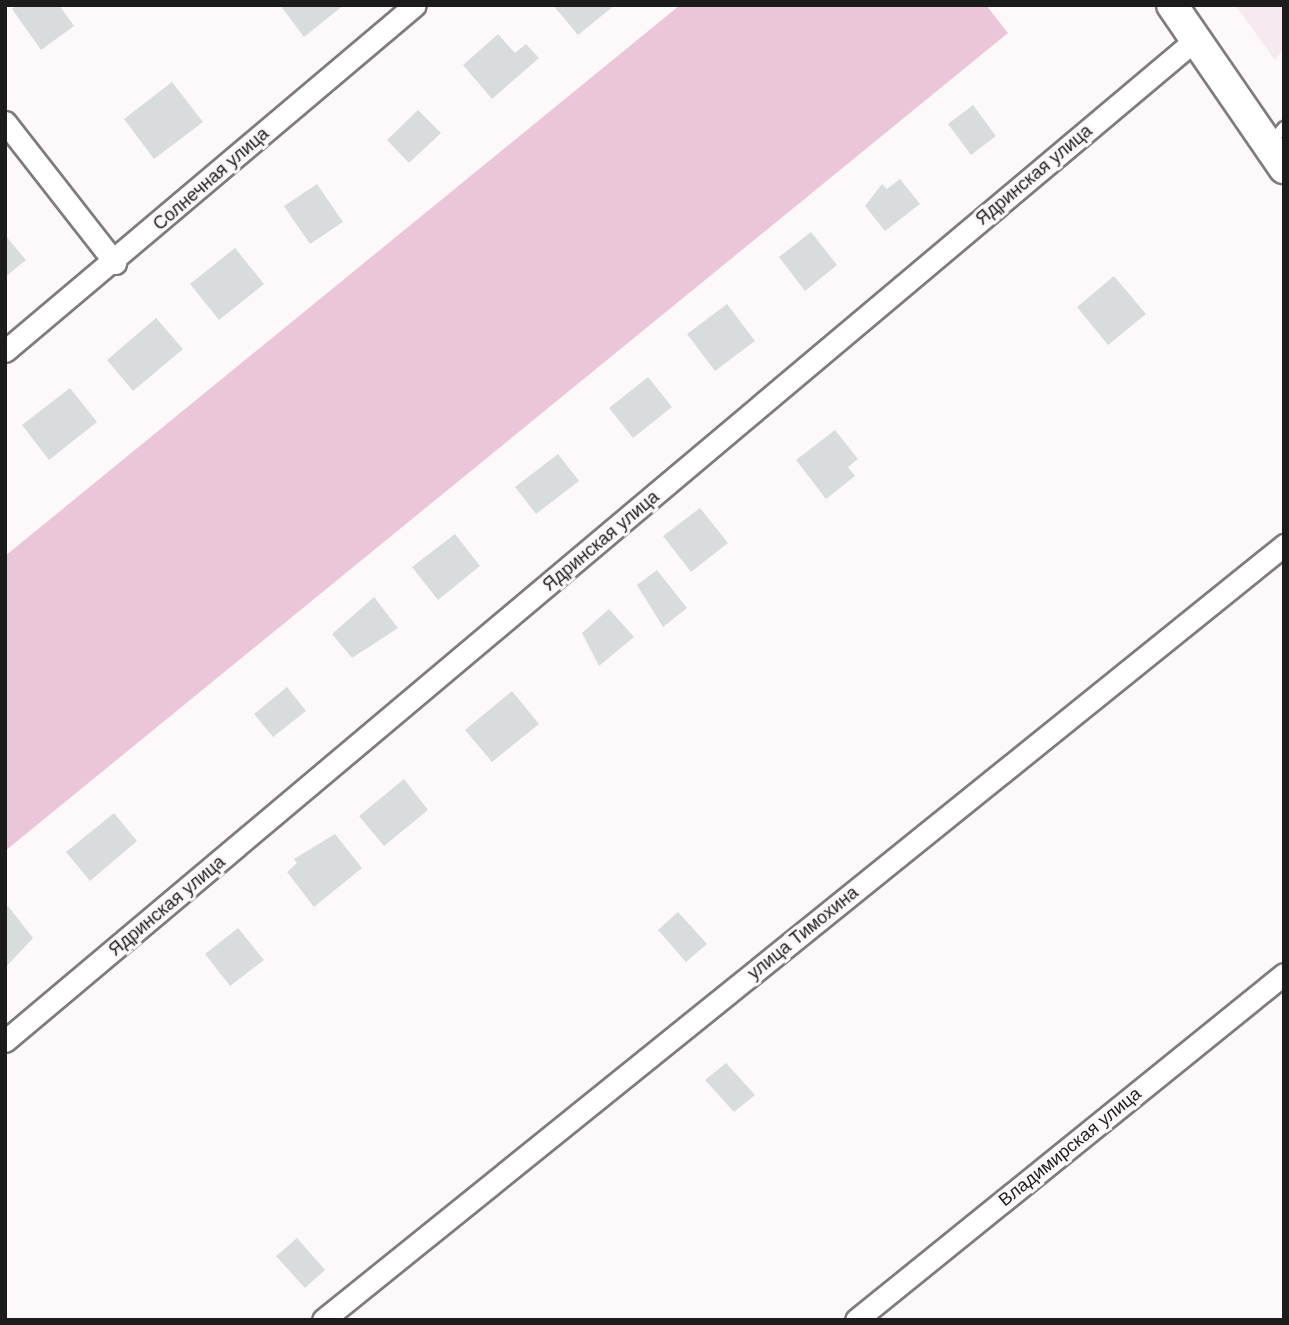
<!DOCTYPE html>
<meta charset="utf-8">
<style>
body{margin:0}
#map{position:relative;width:1289px;height:1325px;overflow:hidden;background:#fdf9fb;font-family:Helvetica,sans-serif}
div>[style]{position:absolute}
[style*='--x']{left:calc(var(--x)*1px);top:calc(var(--y)*1px);width:calc(var(--w)*1px);rotate:calc(var(--a)*1deg)}
.built>*{inset:0;background:#f6eaf0}
.green>*{inset:0;background:#ebc6d8}
.building>*{inset:0;background:#d8dcdd}
.roads{filter:drop-shadow(2px 0 #7f7c7d) drop-shadow(-2px 0 #7f7c7d) drop-shadow(0 2px #7f7c7d) drop-shadow(0 -2px #7f7c7d)}
.service>*{height:10px;margin:-5px;padding:0 5px;transform-origin:5px;border-radius:5px;background:#fff}
.minor>*{height:21px;margin:-10.5px;padding:0 10.5px;transform-origin:10.5px;border-radius:10.5px;background:#fff}
.secondary>*{height:30px;margin:-15px;padding:0 15px;transform-origin:15px;border-radius:15px;background:#fff}
span{translate:-50% -50%;white-space:nowrap;text-align:center;line-height:1.15;-webkit-text-stroke:6px #fdf9fb;paint-order:stroke}
.street-label{font-size:18px;color:#1d1c1d}
.frame{position:absolute;inset:0;border:7px solid #1d1c1d;pointer-events:none}
</style>
<div id="map">
<div class="built">
<i style="clip-path:polygon(1235px 5px,1284px 5px,1284px 49px,1275px 60px)"></i>
</div>
<div class="green">
<i style="clip-path:polygon(680px 5px,986px 5px,1008px 33px,5px 851px,5px 556px)"></i>
</div>
<div class="building">
<i style="clip-path:polygon(18px 5px,59px 5px,74px 26px,41px 50px,12px 9px)"></i>
<i style="clip-path:polygon(280px 5px,344px 5px,304px 37px)"></i>
<i style="clip-path:polygon(553px 5px,615px 5px,578px 35px)"></i>
<i style="clip-path:polygon(498px 34px,515px 53px,526px 44px,539px 58px,492px 99px,463px 65px)"></i>
<i style="clip-path:polygon(172px 82px,203px 122px,154px 159px,124px 119px)"></i>
<i style="clip-path:polygon(973px 105px,996px 136px,971px 155px,948px 124px)"></i>
<i style="clip-path:polygon(418px 110px,441px 133px,409px 163px,387px 140px)"></i>
<i style="clip-path:polygon(900px 179px,920px 204px,885px 231px,865px 206px,882px 184px,887px 189px)"></i>
<i style="clip-path:polygon(317px 184px,343px 222px,310px 244px,284px 206px)"></i>
<i style="clip-path:polygon(811px 232px,837px 265px,805px 291px,779px 257px)"></i>
<i style="clip-path:polygon(5px 235px,26px 260px,5px 277px)"></i>
<i style="clip-path:polygon(235px 248px,264px 284px,219px 320px,190px 284px)"></i>
<i style="clip-path:polygon(1114px 276px,1146px 314px,1108px 345px,1077px 307px)"></i>
<i style="clip-path:polygon(727px 304px,755px 341px,715px 371px,687px 334px)"></i>
<i style="clip-path:polygon(156px 318px,183px 349px,133px 391px,107px 360px)"></i>
<i style="clip-path:polygon(648px 377px,672px 407px,633px 438px,609px 408px)"></i>
<i style="clip-path:polygon(70px 388px,97px 422px,49px 460px,22px 425px)"></i>
<i style="clip-path:polygon(835px 430px,858px 459px,848px 467px,855px 476px,826px 499px,796px 460px)"></i>
<i style="clip-path:polygon(558px 454px,579px 481px,536px 514px,515px 487px)"></i>
<i style="clip-path:polygon(700px 508px,728px 543px,691px 572px,663px 536px)"></i>
<i style="clip-path:polygon(455px 534px,480px 566px,438px 600px,412px 567px)"></i>
<i style="clip-path:polygon(657px 570px,687px 608px,663px 627px,637px 585px)"></i>
<i style="clip-path:polygon(374px 597px,398px 628px,352px 658px,332px 634px)"></i>
<i style="clip-path:polygon(609px 609px,634px 637px,599px 666px,582px 633px)"></i>
<i style="clip-path:polygon(287px 687px,306px 711px,273px 737px,254px 714px)"></i>
<i style="clip-path:polygon(512px 691px,539px 724px,492px 762px,465px 730px)"></i>
<i style="clip-path:polygon(404px 779px,428px 810px,384px 846px,359px 816px)"></i>
<i style="clip-path:polygon(114px 813px,137px 841px,90px 881px,66px 852px)"></i>
<i style="clip-path:polygon(335px 834px,362px 868px,314px 907px,287px 872px,297px 863px,294px 859px)"></i>
<i style="clip-path:polygon(8px 906px,33px 938px,5px 968px,5px 909px)"></i>
<i style="clip-path:polygon(678px 912px,707px 944px,686px 962px,658px 930px)"></i>
<i style="clip-path:polygon(238px 928px,264px 960px,230px 986px,205px 954px)"></i>
<i style="clip-path:polygon(726px 1063px,755px 1095px,734px 1112px,705px 1080px)"></i>
<i style="clip-path:polygon(297px 1238px,325px 1270px,305px 1288px,276px 1256px)"></i>
</div>
<div class="roads">
<div class="service">
<i style="--x:1270;--y:143;--w:21;--a:-49"></i>
</div>
<div class="minor">
<i style="--x:5;--y:122;--w:179;--a:52"></i>
<i style="--x:5;--y:351;--w:536;--a:-40.16"></i>
<i style="--x:5;--y:1041;--w:1555;--a:-40.07"></i>
<i style="--x:323;--y:1320;--w:1235;--a:-38.88"></i>
<i style="--x:856;--y:1320;--w:550;--a:-38.95"></i>
</div>
<div class="secondary">
<i style="--x:1172;--y:5;--w:198;--a:55.5"></i>
</div>
</div>
<div class="street-label">
<span style="left:1034px;top:175px;rotate:-40deg">Ядринская улица</span>
<span style="left:211px;top:179px;rotate:-41deg">Солнечная улица</span>
<span style="left:601px;top:541px;rotate:-40deg">Ядринская улица</span>
<span style="left:167px;top:906px;rotate:-40deg">Ядринская улица</span>
<span style="left:803px;top:933px;rotate:-39deg">улица Тимохина</span>
<span style="left:1070px;top:1147px;rotate:-39deg">Владимирская улица</span>
</div>
<div class="frame"></div>
</div>
